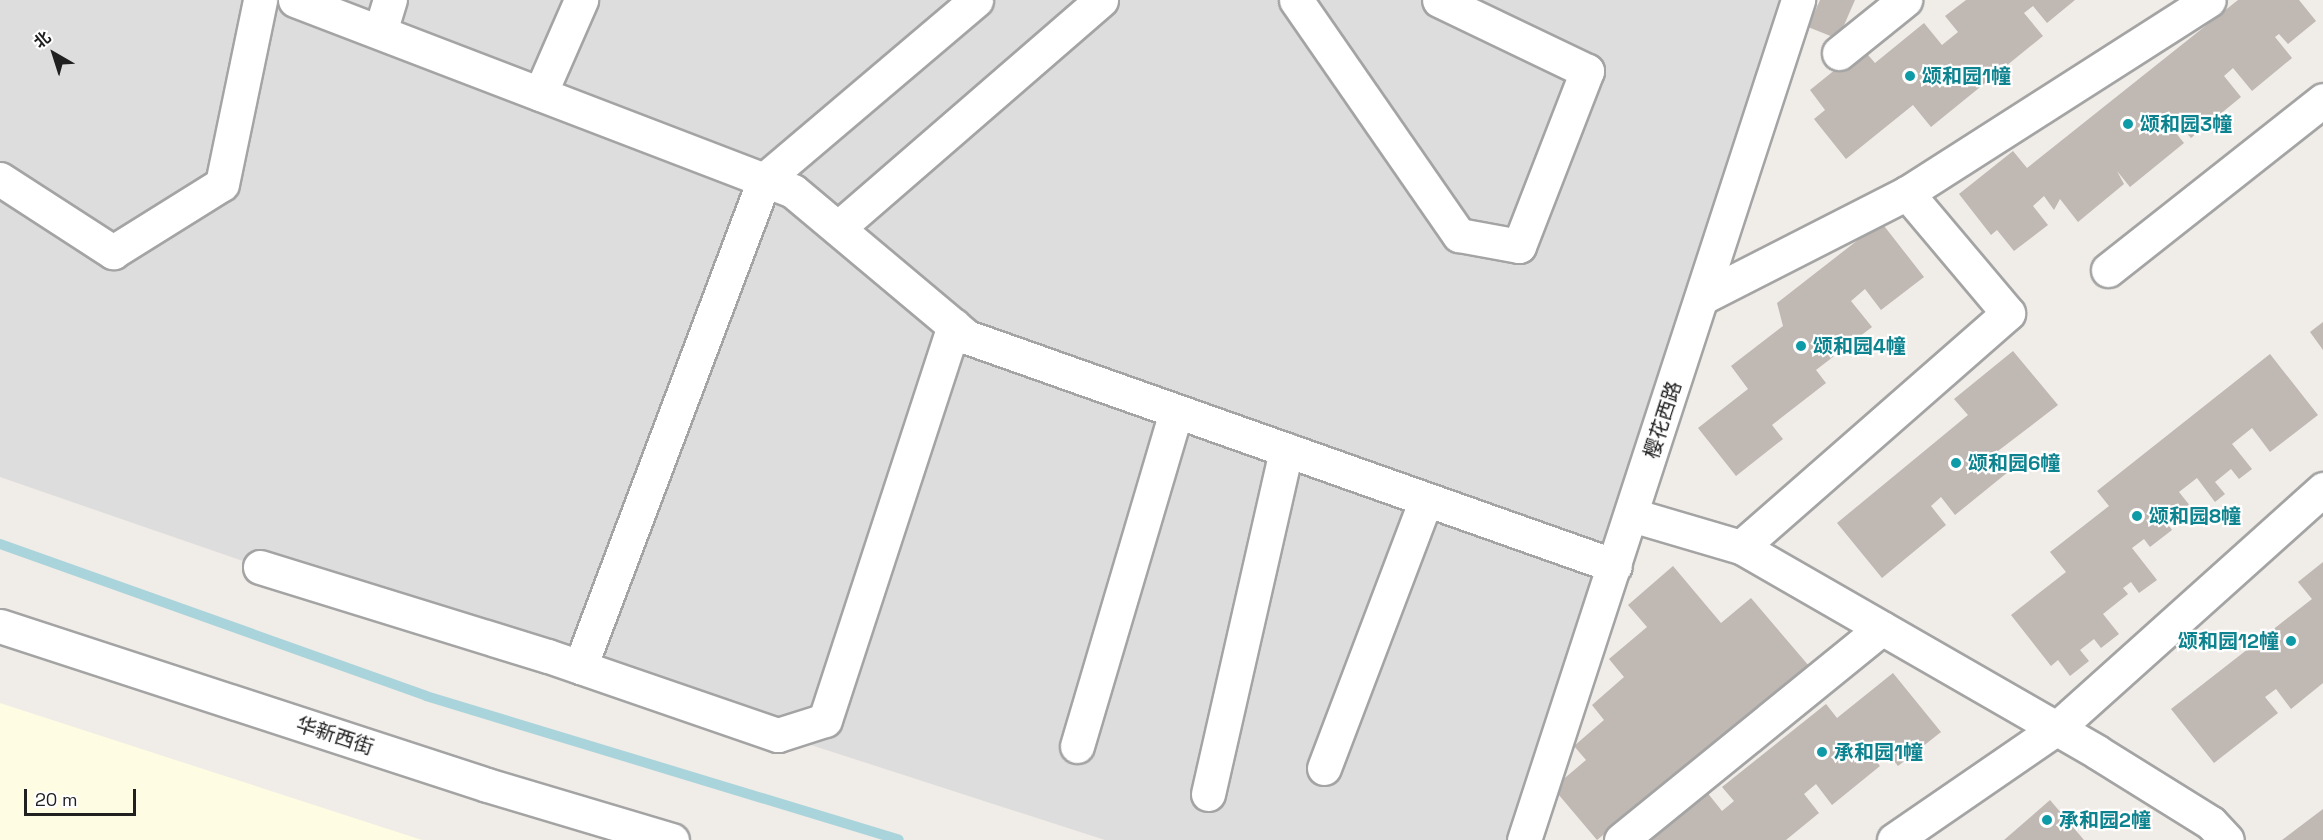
<!DOCTYPE html>
<meta charset="utf-8">
<style>
body{margin:0}
#map{position:relative;width:2323px;height:840px;overflow:hidden;background:#f0ece7;font-family:"Space Grotesk","Noto Sans SC",sans-serif}
div>[style]{position:absolute}
[style*='--x']{left:calc(var(--x)*1px);top:calc(var(--y)*1px);width:calc(var(--w)*1px);rotate:calc(var(--a)*1deg)}
.residential>*{inset:0;background:#dedddd}
.education>*{inset:0;background:#fefce2}
.stream>*{height:10px;margin:-5px;padding:0 5px;transform-origin:5px;border-radius:5px;background:#a9d4db}
.building>*{inset:0;background:#c0b8b3}
.roads{filter:drop-shadow(2px 0 #a4a4a4) drop-shadow(-2px 0 #a4a4a4) drop-shadow(0 2px #a4a4a4) drop-shadow(0 -2px #a4a4a4)}
.minor>*{height:33px;margin:-16.5px;padding:0 16.5px;transform-origin:16.5px;border-radius:16.5px;background:#fff}
.dots>*{width:16px;height:16px;translate:-50% -50%;box-sizing:border-box;border:3px solid #fff;border-radius:50%}
span{translate:-50% -50%;white-space:nowrap;text-align:center;line-height:1.15;-webkit-text-stroke:4.5px #fff;paint-order:stroke}
.culture-label{font-size:20px;color:#0d838f;font-weight:700}
.left{translate:0 -50%;text-align:left}
.right{translate:-100% -50%;text-align:right}
.street-label{font-size:20px;color:#202020}
.north{position:absolute;left:24px;top:24px;width:60px;height:60px;-webkit-text-stroke:4px #fff;paint-order:stroke;rotate:321deg;font-size:16px;font-weight:700;line-height:24px;text-align:center;color:#202020}
.north::after{content:'';display:block;margin:auto;width:21px;height:27px;background:#202020;clip-path:polygon(50% 0,100% 100%,50% 72%,0 100%)}
.scale{position:absolute;left:24px;top:789px;width:112px;height:27px;box-sizing:border-box;border:3px solid #202020;border-top:0;padding-left:8px;font-size:18px;line-height:21px;white-space:nowrap;color:#202020;-webkit-text-stroke:4px #fff;paint-order:stroke}
</style>
<div id="map">
<div class="residential">
<i style="clip-path:polygon(0 0,1797px 0,1524px 840px,1105px 840px,260px 567px,0 477px)"></i>
</div>
<div class="education">
<i style="clip-path:polygon(0 703px,422px 840px,0 840px)"></i>
</div>
<div class="stream">
<i style="--x:0;--y:544;--w:452;--a:19.6"></i>
<i style="--x:426;--y:696;--w:494;--a:16.9"></i>
</div>
<div class="building">
<i style="clip-path:polygon(1820px 0,1855px 0,1838px 39px,1808px 27px)"></i>
<i style="clip-path:polygon(1966px 0,2075px 0,2047px 23px,2033px 6px,2024px 13px,2043px 36px,1931px 127px,1913px 105px,1846px 159px,1814px 119px,1825px 110px,1810px 90px,1862px 48px,1875px 63px,1924px 23px,1942px 45px,1958px 32px,1945px 16px)"></i>
<i style="clip-path:polygon(2238px 0,2299px 0,2316px 21px,2288px 44px,2279px 34px,2275px 37px,2292px 58px,2252px 91px,2233px 68px,2224px 76px,2241px 97px,2191px 138px,2177px 122px,2171px 127px,2184px 143px,2130px 187px,2117px 171px,2124px 184px,2078px 222px,2060px 199px,2054px 210px,2044px 196px,2033px 206px,2048px 225px,2014px 251px,1997px 230px,1991px 235px,1959px 194px,2013px 151px,2027px 168px)"></i>
<i style="clip-path:polygon(1881px 222px,1924px 277px,1881px 310px,1865px 289px,1851px 301px,1872px 327px,1816px 370px,1826px 383px,1772px 425px,1783px 439px,1736px 476px,1698px 428px,1748px 389px,1731px 366px,1783px 326px,1777px 303px)"></i>
<i style="clip-path:polygon(2323px 322px,2323px 350px,2310px 332px)"></i>
<i style="clip-path:polygon(2013px 351px,2058px 405px,1994px 454px,2008px 472px,1955px 515px,1941px 497px,1931px 506px,1946px 525px,1882px 578px,1837px 523px,1968px 415px,1954px 399px)"></i>
<i style="clip-path:polygon(2270px 354px,2318px 415px,2270px 452px,2252px 428px,2232px 444px,2252px 469px,2239px 479px,2231px 469px,2215px 482px,2225px 494px,2215px 502px,2197px 478px,2179px 492px,2199px 517px,2187px 526px,2179px 515px,2167px 523px,2172px 530px,2150px 547px,2144px 539px,2132px 548px,2157px 580px,2139px 593px,2131px 582px,2123px 588px,2128px 594px,2103px 614px,2119px 634px,2101px 648px,2094px 639px,2080px 650px,2089px 661px,2070px 676px,2058px 660px,2051px 666px,2011px 615px,2066px 572px,2050px 552px,2109px 506px,2097px 491px)"></i>
<i style="clip-path:polygon(2323px 562px,2323px 683px,2291px 709px,2276px 689px,2265px 697px,2278px 713px,2214px 763px,2171px 709px,2312px 599px,2298px 582px)"></i>
<i style="clip-path:polygon(1673px 566px,1721px 623px,1751px 598px,1809px 666px,1788px 703px,1778px 691px,1597px 840px,1553px 788px,1586px 760px,1574px 746px,1604px 720px,1592px 705px,1624px 677px,1609px 659px,1647px 627px,1628px 605px)"></i>
<i style="clip-path:polygon(1893px 673px,1941px 732px,1898px 766px,1884px 748px,1873px 757px,1880px 766px,1832px 805px,1816px 784px,1804px 794px,1819px 813px,1786px 840px,1645px 840px,1706px 791px,1722px 811px,1734px 801px,1722px 787px,1826px 704px,1837px 718px)"></i>
<i style="clip-path:polygon(2050px 800px,2084px 840px,2004px 840px)"></i>
<i style="clip-path:polygon(2323px 809px,2323px 840px,2282px 840px)"></i>
</div>
<div class="roads">
<div class="minor">
<i style="--x:295;--y:0;--w:533;--a:20.98"></i>
<i style="--x:793;--y:191;--w:227;--a:40"></i>
<i style="--x:967;--y:337;--w:687;--a:19.46"></i>
<i style="--x:1296;--y:0;--w:286;--a:55.3"></i>
<i style="--x:1459;--y:235;--w:61;--a:10.4"></i>
<i style="--x:1519;--y:246;--w:188;--a:-68.8"></i>
<i style="--x:1587;--y:71;--w:164;--a:-154.4"></i>
<i style="--x:380;--y:32;--w:34;--a:-73"></i>
<i style="--x:1839;--y:53;--w:85;--a:-38.8"></i>
<i style="--x:540;--y:94;--w:103;--a:-66.4"></i>
<i style="--x:0;--y:179;--w:135;--a:32.9"></i>
<i style="--x:113;--y:252;--w:128;--a:-32"></i>
<i style="--x:222;--y:184;--w:188;--a:-78.3"></i>
<i style="--x:838;--y:228;--w:348;--a:-40.9"></i>
<i style="--x:2108;--y:270;--w:274;--a:-38.3"></i>
<i style="--x:1703;--y:297;--w:229;--a:-27"></i>
<i style="--x:1907;--y:193;--w:358;--a:-32.6"></i>
<i style="--x:1632;--y:515;--w:114;--a:16.4"></i>
<i style="--x:1741;--y:547;--w:411;--a:29.9"></i>
<i style="--x:2097;--y:752;--w:134;--a:31.9"></i>
<i style="--x:2211;--y:823;--w:23;--a:47"></i>
<i style="--x:1741;--y:547;--w:355;--a:-41.2"></i>
<i style="--x:2008;--y:313;--w:157;--a:-130.1"></i>
<i style="--x:260;--y:567;--w:301;--a:17.2"></i>
<i style="--x:548;--y:656;--w:243;--a:19"></i>
<i style="--x:778;--y:735;--w:49;--a:-17.7"></i>
<i style="--x:825;--y:720;--w:415;--a:-71.9"></i>
<i style="--x:0;--y:626;--w:512;--a:18.08"></i>
<i style="--x:487;--y:785;--w:193;--a:16.6"></i>
<i style="--x:580;--y:667;--w:521;--a:-69.3"></i>
<i style="--x:764;--y:180;--w:278;--a:-40.3"></i>
<i style="--x:1077;--y:746;--w:349;--a:-73.5"></i>
<i style="--x:1324;--y:768;--w:287;--a:-69.2"></i>
<i style="--x:1208;--y:794;--w:353;--a:-77.2"></i>
<i style="--x:1524;--y:840;--w:884;--a:-71.93"></i>
<i style="--x:1621;--y:840;--w:336;--a:-39.1"></i>
<i style="--x:1894;--y:840;--w:198;--a:-34.5"></i>
<i style="--x:2057;--y:728;--w:358;--a:-41.9"></i>
</div>
</div>
<div class="dots">
<i style="left:1910px;top:76px;background:#0f9aa8"></i>
<i style="left:2128px;top:124px;background:#0f9aa8"></i>
<i style="left:1801px;top:346px;background:#0f9aa8"></i>
<i style="left:1956px;top:463px;background:#0f9aa8"></i>
<i style="left:2137px;top:516px;background:#0f9aa8"></i>
<i style="left:2291px;top:641px;background:#0f9aa8"></i>
<i style="left:1822px;top:752px;background:#0f9aa8"></i>
<i style="left:2047px;top:820px;background:#0f9aa8"></i>
</div>
<div class="culture-label">
<span class="left" style="left:1922px;top:76px">颂和园1幢</span>
<span class="left" style="left:2140px;top:124px">颂和园3幢</span>
<span class="left" style="left:1813px;top:346px">颂和园4幢</span>
<span class="left" style="left:1968px;top:463px">颂和园6幢</span>
<span class="left" style="left:2149px;top:516px">颂和园8幢</span>
<span class="right" style="left:2279px;top:641px">颂和园12幢</span>
<span class="left" style="left:1834px;top:752px">承和园1幢</span>
<span class="left" style="left:2059px;top:820px">承和园2幢</span>
</div>
<div class="street-label">
<span style="left:1663px;top:420px;rotate:-72deg">樱花西路</span>
<span style="left:335px;top:736px;rotate:18deg">华新西街</span>
</div>
<div class="north">北</div>
<div class="scale">20 m</div>
</div>
